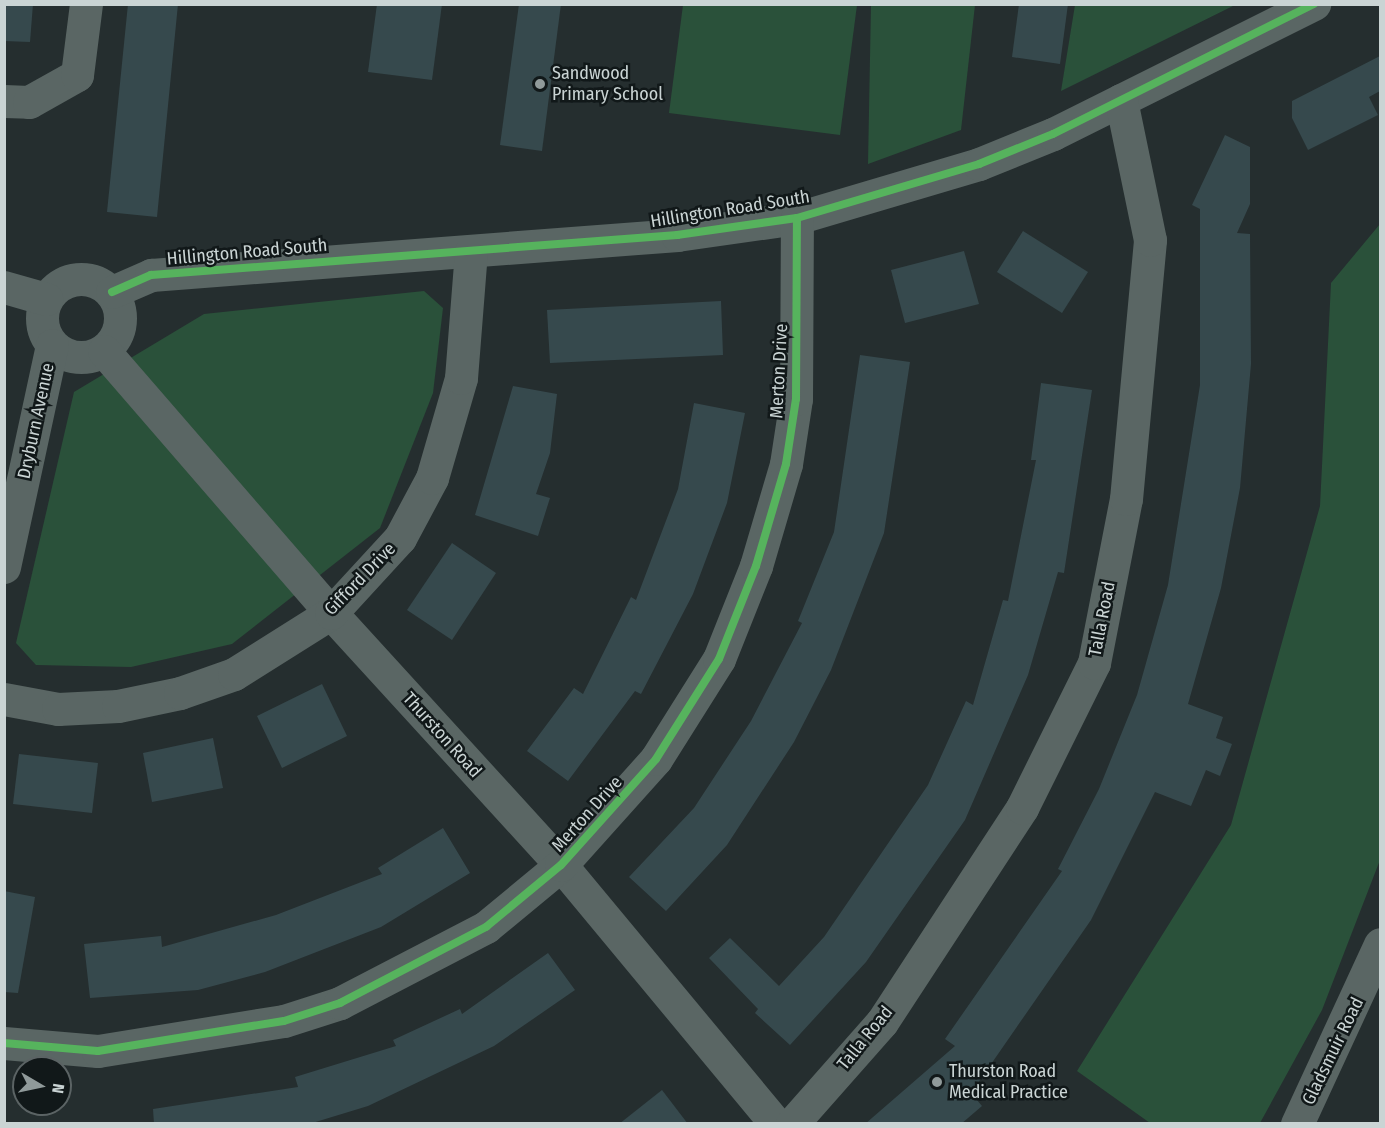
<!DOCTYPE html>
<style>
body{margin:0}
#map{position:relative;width:1385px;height:1128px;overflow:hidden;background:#252e2f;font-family:"Fira Sans Condensed",sans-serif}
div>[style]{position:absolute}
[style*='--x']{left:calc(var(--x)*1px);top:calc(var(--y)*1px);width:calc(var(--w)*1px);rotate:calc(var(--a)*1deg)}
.green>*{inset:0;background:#2a513a}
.building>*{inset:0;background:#36494d}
.minor>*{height:33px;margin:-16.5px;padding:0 16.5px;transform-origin:16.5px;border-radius:16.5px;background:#5a6664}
.minor>.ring{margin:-16.5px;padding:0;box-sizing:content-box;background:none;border:33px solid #5a6664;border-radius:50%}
.cycleway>*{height:8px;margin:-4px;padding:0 4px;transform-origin:4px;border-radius:4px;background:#56b35d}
.dots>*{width:16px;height:16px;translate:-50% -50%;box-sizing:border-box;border:3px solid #111819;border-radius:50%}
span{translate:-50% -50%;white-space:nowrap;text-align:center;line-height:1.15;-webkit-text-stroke:5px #111819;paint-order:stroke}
.poi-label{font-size:18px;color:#cad4d4}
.left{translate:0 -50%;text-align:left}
.street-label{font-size:18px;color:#cad4d4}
.frame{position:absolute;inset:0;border:6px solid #cad4d4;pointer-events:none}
.north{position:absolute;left:12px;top:1056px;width:60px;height:60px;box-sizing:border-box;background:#111819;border:2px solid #5b6364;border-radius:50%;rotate:99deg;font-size:16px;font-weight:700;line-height:24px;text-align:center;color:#cad4d4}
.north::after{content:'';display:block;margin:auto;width:21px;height:27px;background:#909a9a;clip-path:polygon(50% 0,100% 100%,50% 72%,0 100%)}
</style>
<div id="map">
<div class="green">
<i style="clip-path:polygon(683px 5px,857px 5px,840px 135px,669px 113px)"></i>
<i style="clip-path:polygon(871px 5px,975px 5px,961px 130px,868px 164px)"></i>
<i style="clip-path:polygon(1075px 5px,1075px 4px,1235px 5px,1061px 91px)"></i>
<i style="clip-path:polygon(1380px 224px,1380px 860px,1322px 1010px,1260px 1123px,1150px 1123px,1077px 1071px,1231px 825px,1320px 506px,1331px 283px)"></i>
<i style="clip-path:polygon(424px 291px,443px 308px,433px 393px,380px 528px,232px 644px,131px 667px,36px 665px,16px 643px,74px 392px,204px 314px)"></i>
</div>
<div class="building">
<i style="clip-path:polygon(4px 4px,33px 4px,30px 42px,4px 41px)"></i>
<i style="clip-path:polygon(128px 4px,178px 4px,157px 217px,107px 212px)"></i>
<i style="clip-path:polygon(377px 4px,442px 4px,432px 80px,368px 72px)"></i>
<i style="clip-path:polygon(519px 4px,561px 4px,542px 151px,500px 145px)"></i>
<i style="clip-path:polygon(1019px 4px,1068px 4px,1060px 64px,1012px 57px)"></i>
<i style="clip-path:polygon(1380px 56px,1380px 91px,1369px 97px,1378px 115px,1308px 150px,1292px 118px,1292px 101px)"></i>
<i style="clip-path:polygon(1225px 135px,1250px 147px,1250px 204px,1237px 233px,1250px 234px,1251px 364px,1240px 488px,1221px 588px,1188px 704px,1223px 717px,1216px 738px,1232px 744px,1220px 776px,1206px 770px,1191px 806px,1155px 792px,1091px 920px,971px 1093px,982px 1106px,961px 1124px,865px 1124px,955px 1046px,945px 1039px,1062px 871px,1058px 869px,1099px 789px,1137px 695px,1168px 585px,1200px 385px,1200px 209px,1192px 205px)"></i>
<i style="clip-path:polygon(1023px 231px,1088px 272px,1062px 313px,997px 272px)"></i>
<i style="clip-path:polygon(964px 251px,979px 304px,905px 323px,891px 270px)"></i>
<i style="clip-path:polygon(721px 301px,723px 355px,550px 363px,547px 310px)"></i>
<i style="clip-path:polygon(860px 355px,910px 362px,884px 533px,831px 670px,794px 742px,727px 845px,666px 911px,629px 877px,694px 808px,751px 721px,802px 623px,798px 621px,834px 532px)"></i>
<i style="clip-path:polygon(1041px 383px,1092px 390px,1064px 573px,1058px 572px,1028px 675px,965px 820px,866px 962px,790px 1045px,755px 1013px,758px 1009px,709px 958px,730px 938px,779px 986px,824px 937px,928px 785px,966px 701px,973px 705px,1003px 600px,1008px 601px,1036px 460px,1031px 460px)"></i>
<i style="clip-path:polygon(513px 386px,557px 394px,550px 453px,536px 494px,550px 498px,538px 536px,475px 515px)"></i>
<i style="clip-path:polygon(694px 403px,745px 413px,727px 503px,693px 594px,641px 694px,635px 691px,568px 781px,527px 751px,574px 688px,583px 694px,631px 597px,636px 600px,678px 489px)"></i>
<i style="clip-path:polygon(452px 543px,496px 573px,452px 640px,407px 610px)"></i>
<i style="clip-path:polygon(322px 684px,347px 736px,282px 768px,257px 716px)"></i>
<i style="clip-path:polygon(213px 738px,223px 788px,152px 802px,143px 753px)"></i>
<i style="clip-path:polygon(19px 754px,98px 763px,92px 813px,13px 804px)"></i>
<i style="clip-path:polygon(443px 828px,470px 873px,381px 927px,265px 972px,198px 990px,90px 998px,84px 944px,161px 936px,162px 947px,276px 915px,382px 874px,378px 868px)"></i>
<i style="clip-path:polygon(4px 891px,35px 897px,18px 993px,4px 992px)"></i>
<i style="clip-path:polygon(548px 953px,575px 990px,494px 1046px,368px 1106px,309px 1124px,154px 1124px,153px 1109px,298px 1087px,295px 1077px,396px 1046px,393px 1040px,460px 1009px,462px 1014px)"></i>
<i style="clip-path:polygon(662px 1090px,688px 1124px,619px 1124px)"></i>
</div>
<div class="minor">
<i style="--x:4;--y:101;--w:25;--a:2"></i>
<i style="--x:29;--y:102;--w:55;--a:-29.4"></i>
<i style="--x:77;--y:75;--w:72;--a:-82.8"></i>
<i class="ring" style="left:42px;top:279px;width:45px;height:45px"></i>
<i style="--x:4;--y:287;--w:44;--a:15.9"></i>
<i style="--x:112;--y:292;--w:43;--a:-23.6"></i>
<i style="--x:151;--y:275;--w:528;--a:-4.35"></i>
<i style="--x:677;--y:235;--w:121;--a:-8.1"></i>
<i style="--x:797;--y:218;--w:190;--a:-16.5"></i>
<i style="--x:979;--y:164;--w:80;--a:-22.1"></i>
<i style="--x:1053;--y:134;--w:292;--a:-26.5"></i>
<i style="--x:104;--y:351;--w:347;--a:49.1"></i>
<i style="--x:331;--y:613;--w:341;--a:47.6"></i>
<i style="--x:561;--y:865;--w:337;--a:50.3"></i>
<i style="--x:4;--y:567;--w:227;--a:-77.8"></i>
<i style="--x:4;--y:699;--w:55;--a:10.5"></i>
<i style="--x:58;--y:709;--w:60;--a:-2.9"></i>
<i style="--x:118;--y:706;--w:63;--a:-11.8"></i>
<i style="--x:180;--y:693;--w:57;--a:-19.4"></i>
<i style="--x:234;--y:674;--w:115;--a:-32.2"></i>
<i style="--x:331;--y:613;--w:102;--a:-47.4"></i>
<i style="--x:400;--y:538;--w:68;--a:-61.9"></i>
<i style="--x:432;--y:478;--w:104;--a:-73.8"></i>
<i style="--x:461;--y:378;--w:127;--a:-85.5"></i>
<i style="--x:4;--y:1043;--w:94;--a:4.9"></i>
<i style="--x:98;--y:1051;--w:188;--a:-9.2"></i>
<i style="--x:284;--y:1021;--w:59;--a:-17.8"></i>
<i style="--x:340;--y:1003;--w:165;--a:-27.5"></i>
<i style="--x:486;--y:927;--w:97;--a:-39.6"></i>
<i style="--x:561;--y:865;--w:142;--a:-48.1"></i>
<i style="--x:656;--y:759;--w:118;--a:-57.8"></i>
<i style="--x:719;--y:659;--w:100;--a:-68.3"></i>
<i style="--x:756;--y:566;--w:106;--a:-73.6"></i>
<i style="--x:786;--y:464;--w:66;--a:-81.3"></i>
<i style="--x:796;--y:399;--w:181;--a:-89.7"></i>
<i style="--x:792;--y:1124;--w:136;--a:-48.6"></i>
<i style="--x:882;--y:1022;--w:256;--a:-56.8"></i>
<i style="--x:1022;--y:808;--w:162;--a:-63.6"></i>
<i style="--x:1094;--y:663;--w:167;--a:-79"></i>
<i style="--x:1126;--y:499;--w:260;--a:-84.7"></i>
<i style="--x:1150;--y:240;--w:143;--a:-101.7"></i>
<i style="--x:1297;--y:1124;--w:198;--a:-65.2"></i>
</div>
<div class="cycleway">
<i style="--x:112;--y:292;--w:43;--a:-23.6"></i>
<i style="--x:151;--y:275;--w:528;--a:-4.35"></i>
<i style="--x:677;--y:235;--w:121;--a:-8.1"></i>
<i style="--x:797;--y:218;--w:190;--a:-16.5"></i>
<i style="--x:979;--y:164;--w:80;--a:-22.1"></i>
<i style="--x:1053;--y:134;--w:292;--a:-26.5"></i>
<i style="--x:4;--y:1043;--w:94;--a:4.9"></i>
<i style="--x:98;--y:1051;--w:188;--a:-9.2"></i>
<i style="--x:284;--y:1021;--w:59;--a:-17.8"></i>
<i style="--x:340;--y:1003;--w:165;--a:-27.5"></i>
<i style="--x:486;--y:927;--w:97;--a:-39.6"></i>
<i style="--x:561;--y:865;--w:142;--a:-48.1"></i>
<i style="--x:656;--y:759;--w:118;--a:-57.8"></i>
<i style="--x:719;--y:659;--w:100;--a:-68.3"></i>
<i style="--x:756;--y:566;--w:106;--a:-73.6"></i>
<i style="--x:786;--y:464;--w:66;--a:-81.3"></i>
<i style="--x:796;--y:399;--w:181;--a:-89.7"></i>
</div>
<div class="dots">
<i style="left:540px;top:84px;background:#909a9a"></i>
<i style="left:937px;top:1082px;background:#909a9a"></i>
</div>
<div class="poi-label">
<span class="left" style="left:552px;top:84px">Sandwood<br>Primary School</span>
<span class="left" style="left:949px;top:1082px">Thurston Road<br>Medical Practice</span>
</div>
<div class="street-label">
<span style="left:730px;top:209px;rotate:-9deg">Hillington Road South</span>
<span style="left:247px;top:252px;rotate:-5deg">Hillington Road South</span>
<span style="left:779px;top:371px;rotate:-87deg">Merton Drive</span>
<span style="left:36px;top:421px;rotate:-78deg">Dryburn Avenue</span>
<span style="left:360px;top:579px;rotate:-46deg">Gifford Drive</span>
<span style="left:1102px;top:619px;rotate:-79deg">Talla Road</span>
<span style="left:442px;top:735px;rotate:48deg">Thurston Road</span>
<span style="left:587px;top:814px;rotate:-48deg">Merton Drive</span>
<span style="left:865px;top:1038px;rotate:-51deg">Talla Road</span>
<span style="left:1333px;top:1051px;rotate:-64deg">Gladsmuir Road</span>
</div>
<div class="frame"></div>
<div class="north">N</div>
</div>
